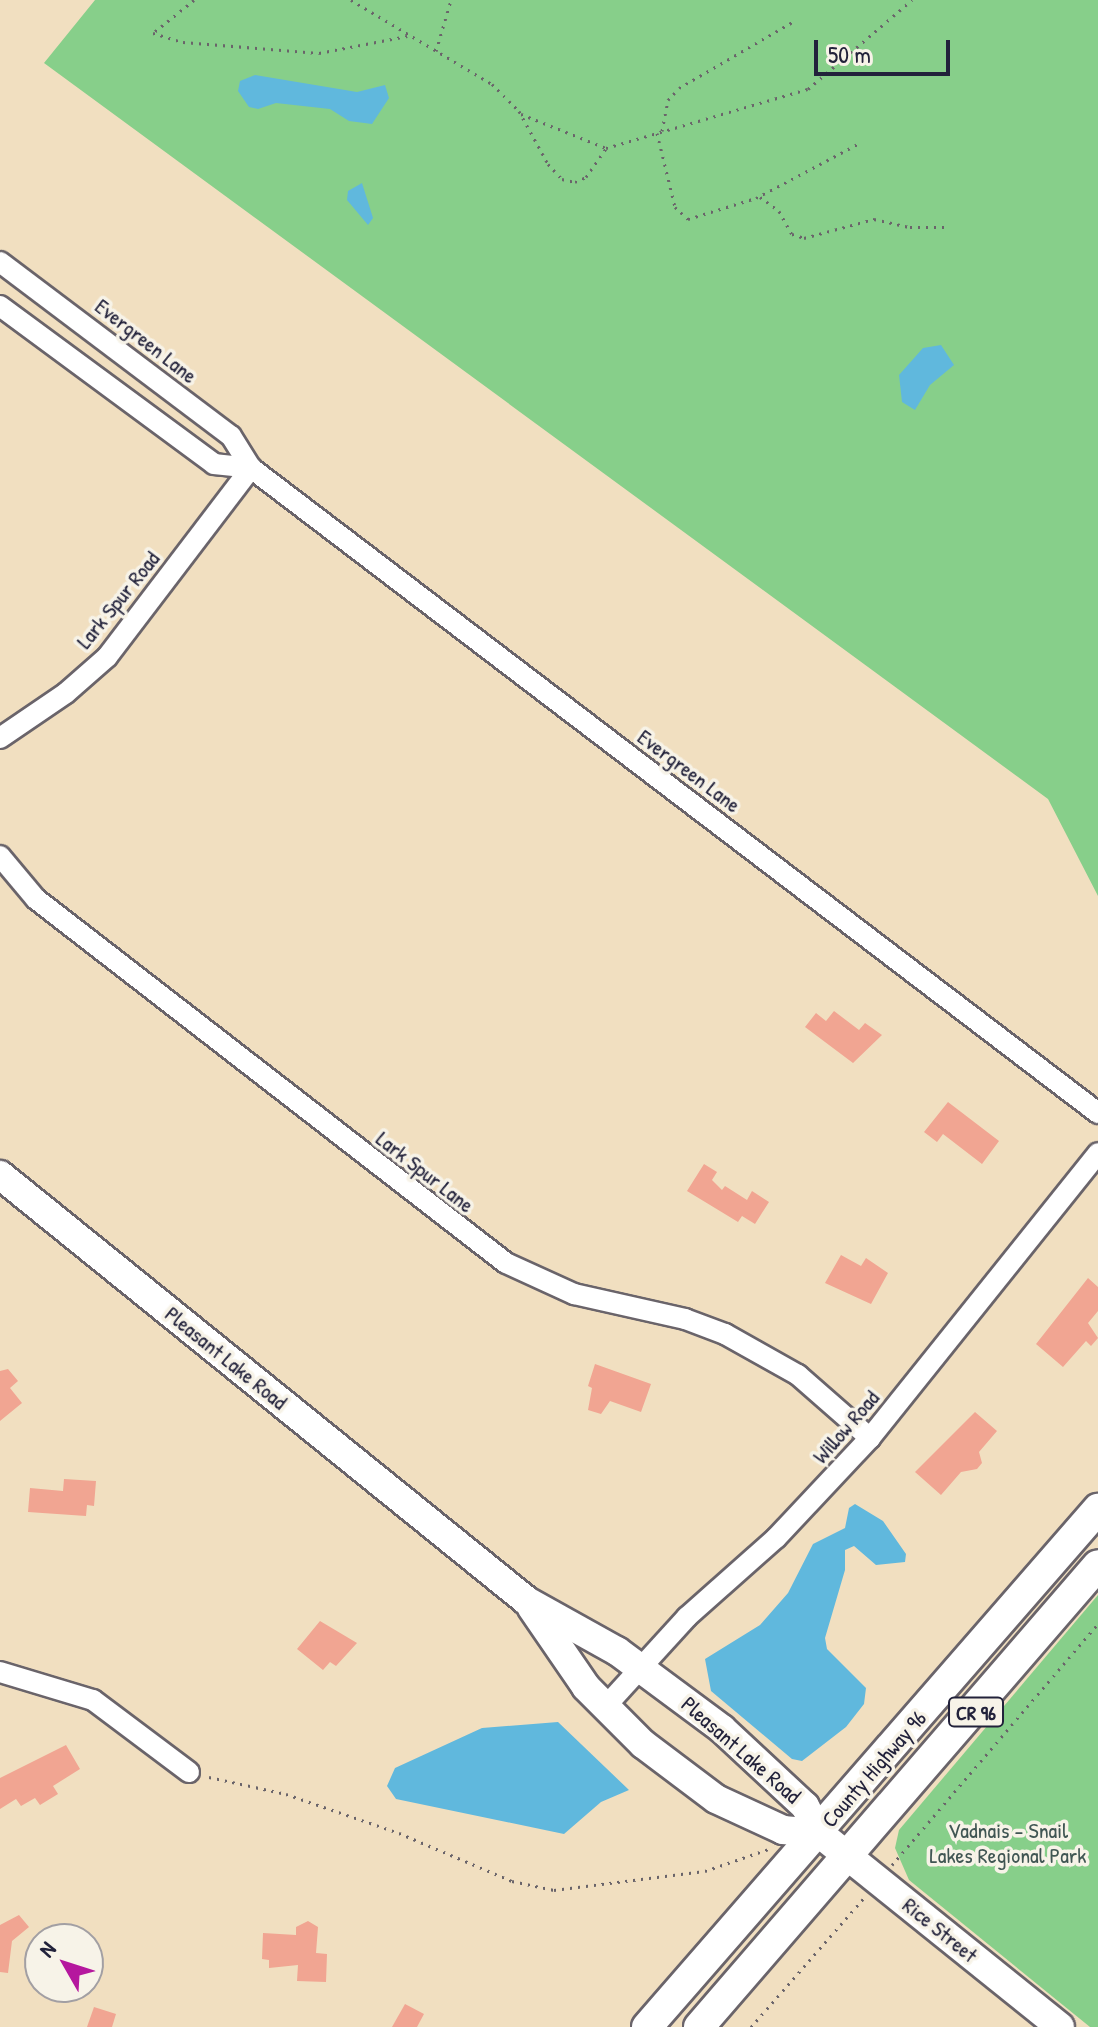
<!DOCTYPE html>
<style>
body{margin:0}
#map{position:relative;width:1098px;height:2027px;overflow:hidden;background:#f1dfc0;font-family:"Patrick Hand",sans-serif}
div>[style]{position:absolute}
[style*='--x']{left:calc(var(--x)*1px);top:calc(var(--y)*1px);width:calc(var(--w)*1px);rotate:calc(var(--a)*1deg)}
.green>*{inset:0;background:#87cf8a}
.water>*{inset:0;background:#60b8dd}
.building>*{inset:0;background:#f1a592}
.path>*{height:3px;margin-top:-1.5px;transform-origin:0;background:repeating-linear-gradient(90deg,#6a646a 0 2px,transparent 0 8px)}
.roads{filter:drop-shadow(2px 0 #6a646a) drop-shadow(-2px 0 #6a646a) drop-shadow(0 2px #6a646a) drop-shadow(0 -2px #6a646a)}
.street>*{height:20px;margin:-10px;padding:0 10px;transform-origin:10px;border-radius:10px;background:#fff}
.secondary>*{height:28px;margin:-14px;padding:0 14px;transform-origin:14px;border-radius:14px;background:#fff}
.primary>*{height:30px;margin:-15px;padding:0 15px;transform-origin:15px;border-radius:15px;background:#fff}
span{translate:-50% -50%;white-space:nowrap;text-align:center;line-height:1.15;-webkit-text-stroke:7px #f7f3e8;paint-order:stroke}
.shield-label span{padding:2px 6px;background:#f7f3e8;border:2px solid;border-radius:6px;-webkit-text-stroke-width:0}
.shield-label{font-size:20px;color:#22223b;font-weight:700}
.street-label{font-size:22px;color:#22223b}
.park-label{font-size:22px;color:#405653}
.north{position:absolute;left:24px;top:1923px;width:80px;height:80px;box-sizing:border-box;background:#f7f3e8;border:2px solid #a29fa3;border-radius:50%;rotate:309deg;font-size:22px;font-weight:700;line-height:32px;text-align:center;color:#22223b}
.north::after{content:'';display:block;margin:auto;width:28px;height:36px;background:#b5179e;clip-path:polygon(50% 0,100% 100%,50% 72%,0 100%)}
.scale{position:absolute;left:814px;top:40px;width:136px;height:36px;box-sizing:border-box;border:4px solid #22223b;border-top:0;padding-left:10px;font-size:24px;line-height:28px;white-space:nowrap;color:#22223b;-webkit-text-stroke:6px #f7f3e8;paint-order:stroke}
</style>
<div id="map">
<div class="green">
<i style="clip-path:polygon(95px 0,1098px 0,1098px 896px,1048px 799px,44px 63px)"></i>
<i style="clip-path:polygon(1098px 1595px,1098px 2027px,1090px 2027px,909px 1880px,895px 1848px,899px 1830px)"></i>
</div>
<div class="water">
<i style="clip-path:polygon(255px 75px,357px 92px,385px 85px,389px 98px,372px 124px,349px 121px,330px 109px,276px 103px,258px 109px,249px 107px,238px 91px,240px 81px)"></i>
<i style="clip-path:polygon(362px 183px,373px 218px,368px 225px,347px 200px,348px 191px)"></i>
<i style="clip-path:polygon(941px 345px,954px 365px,930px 385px,915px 410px,902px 402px,899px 375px,923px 348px)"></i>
<i style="clip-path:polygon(855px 1504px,883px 1521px,906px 1554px,905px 1562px,876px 1565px,854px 1546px,845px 1550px,845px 1570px,825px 1638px,827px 1649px,866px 1688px,864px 1704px,846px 1727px,802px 1761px,792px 1759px,711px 1691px,705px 1659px,760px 1625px,788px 1593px,813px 1544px,845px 1528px,849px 1508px)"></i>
<i style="clip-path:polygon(558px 1722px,629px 1790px,601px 1802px,564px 1834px,396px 1799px,387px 1786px,395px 1768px,482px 1728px)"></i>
</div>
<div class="building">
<i style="clip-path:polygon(834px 1011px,859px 1030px,865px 1023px,882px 1035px,853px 1063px,805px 1027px,816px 1013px,826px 1021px)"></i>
<i style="clip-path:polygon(948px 1102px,999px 1141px,982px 1164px,943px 1134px,937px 1142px,924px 1132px)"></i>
<i style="clip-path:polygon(704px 1164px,717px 1172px,712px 1180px,722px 1190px,725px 1186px,747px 1200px,752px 1191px,769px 1202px,755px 1224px,742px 1216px,738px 1222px,687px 1191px)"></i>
<i style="clip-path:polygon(841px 1255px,861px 1266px,866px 1258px,888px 1273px,871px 1304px,825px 1283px)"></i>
<i style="clip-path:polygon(1088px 1278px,1098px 1287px,1098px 1311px,1088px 1323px,1098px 1338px,1091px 1346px,1086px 1341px,1063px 1367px,1036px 1344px)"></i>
<i style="clip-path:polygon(595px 1364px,651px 1384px,641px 1412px,610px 1401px,601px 1414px,588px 1410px,592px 1388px,588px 1386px)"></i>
<i style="clip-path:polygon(8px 1369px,18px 1381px,10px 1388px,22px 1403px,0 1421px,0 1371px)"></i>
<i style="clip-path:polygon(975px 1412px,997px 1431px,979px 1452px,982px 1463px,977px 1469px,961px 1472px,941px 1495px,915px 1472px)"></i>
<i style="clip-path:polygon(64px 1479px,96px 1481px,94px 1506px,87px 1505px,86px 1516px,28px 1512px,30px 1488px,63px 1491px)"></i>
<i style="clip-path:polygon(320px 1621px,357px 1643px,336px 1666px,330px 1662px,323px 1670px,297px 1649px)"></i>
<i style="clip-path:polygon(66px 1745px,80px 1769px,53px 1786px,58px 1794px,40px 1805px,35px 1798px,21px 1806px,16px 1799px,0 1809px,0 1778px)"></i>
<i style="clip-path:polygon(19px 1915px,29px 1927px,12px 1941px,8px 1973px,0 1972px,0 1925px)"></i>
<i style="clip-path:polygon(308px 1921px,318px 1927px,316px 1953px,327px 1954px,326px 1982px,297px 1981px,298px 1965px,269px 1968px,269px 1960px,262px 1959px,263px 1933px,296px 1935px,296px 1927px)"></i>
<i style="clip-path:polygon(405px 2004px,424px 2014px,417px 2027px,392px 2027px)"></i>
<i style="clip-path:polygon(94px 2007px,116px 2014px,112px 2027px,87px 2027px)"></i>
</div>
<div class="path">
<i style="--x:194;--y:0;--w:53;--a:141.2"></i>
<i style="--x:153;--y:33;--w:31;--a:17"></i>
<i style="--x:183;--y:42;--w:136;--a:4.6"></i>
<i style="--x:319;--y:53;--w:90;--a:-10.9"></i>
<i style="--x:351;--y:0;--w:164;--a:30.8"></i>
<i style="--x:492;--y:84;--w:38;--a:45"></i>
<i style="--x:519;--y:111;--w:60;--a:61.3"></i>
<i style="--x:548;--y:164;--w:21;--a:47"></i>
<i style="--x:562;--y:179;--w:13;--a:13"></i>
<i style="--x:575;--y:182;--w:12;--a:-24"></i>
<i style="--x:586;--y:177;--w:35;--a:-55"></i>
<i style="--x:606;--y:148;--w:210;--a:-16.3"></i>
<i style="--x:808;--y:89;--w:137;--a:-40.6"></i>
<i style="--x:436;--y:51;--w:53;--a:-73.6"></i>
<i style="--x:521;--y:114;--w:92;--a:21.8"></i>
<i style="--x:662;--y:131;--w:32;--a:-79"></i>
<i style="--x:668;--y:100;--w:16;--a:-47"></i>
<i style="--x:679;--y:88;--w:133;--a:-30.2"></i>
<i style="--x:657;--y:133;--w:76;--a:76.3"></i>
<i style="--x:675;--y:207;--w:18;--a:43"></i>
<i style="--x:688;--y:219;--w:71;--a:-17.2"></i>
<i style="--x:756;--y:198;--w:115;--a:-27.9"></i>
<i style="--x:760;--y:197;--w:24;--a:36"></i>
<i style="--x:779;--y:211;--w:26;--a:61"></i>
<i style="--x:792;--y:234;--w:13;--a:18"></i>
<i style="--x:804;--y:238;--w:73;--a:-15.2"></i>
<i style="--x:874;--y:219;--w:37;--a:13"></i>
<i style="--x:910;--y:227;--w:36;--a:0"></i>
<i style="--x:209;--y:1777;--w:79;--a:12.4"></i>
<i style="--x:286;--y:1794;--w:120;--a:19"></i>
<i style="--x:399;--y:1833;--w:123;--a:23"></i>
<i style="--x:512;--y:1881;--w:43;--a:12.1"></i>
<i style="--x:554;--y:1890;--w:152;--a:-7.2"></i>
<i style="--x:705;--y:1871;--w:68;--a:-19"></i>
<i style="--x:892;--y:1865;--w:317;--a:-49.5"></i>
<i style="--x:751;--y:2027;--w:171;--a:-48.8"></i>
</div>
<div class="roads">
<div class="street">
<i style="--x:0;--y:262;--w:289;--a:37"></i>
<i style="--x:231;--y:436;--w:38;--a:58"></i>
<i style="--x:251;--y:468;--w:1065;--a:37.29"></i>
<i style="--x:0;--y:306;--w:266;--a:36.4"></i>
<i style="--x:214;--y:464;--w:37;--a:6"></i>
<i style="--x:0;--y:738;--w:80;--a:-34.3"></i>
<i style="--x:66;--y:693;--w:55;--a:-41.3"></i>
<i style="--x:107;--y:657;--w:238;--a:-52.7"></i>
<i style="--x:0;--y:856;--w:56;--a:50.1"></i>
<i style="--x:36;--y:899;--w:594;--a:37.76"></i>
<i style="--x:506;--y:1263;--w:75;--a:24.5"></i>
<i style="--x:574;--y:1294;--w:114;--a:12.7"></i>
<i style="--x:685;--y:1319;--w:43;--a:20.6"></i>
<i style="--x:725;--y:1334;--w:84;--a:29.3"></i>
<i style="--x:798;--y:1375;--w:96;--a:41.2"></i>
<i style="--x:0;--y:1672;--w:97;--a:16.8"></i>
<i style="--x:93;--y:1700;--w:120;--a:36.9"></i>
<i style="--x:604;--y:1708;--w:123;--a:-47.6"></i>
<i style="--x:687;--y:1617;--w:119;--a:-41.6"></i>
<i style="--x:776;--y:1538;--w:137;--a:-46.8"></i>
<i style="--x:870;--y:1438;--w:365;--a:-51.3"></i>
</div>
<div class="secondary">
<i style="--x:0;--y:1175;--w:678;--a:38.95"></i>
<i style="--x:527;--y:1601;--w:103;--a:29.1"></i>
<i style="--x:617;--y:1651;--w:131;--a:36.6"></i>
<i style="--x:722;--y:1729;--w:113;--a:42.9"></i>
<i style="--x:805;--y:1806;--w:30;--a:63"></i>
<i style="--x:819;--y:1833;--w:309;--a:38.8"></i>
<i style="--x:532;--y:1608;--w:96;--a:55.6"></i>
<i style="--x:586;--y:1687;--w:81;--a:45"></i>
<i style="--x:643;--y:1744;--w:91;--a:37"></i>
<i style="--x:716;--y:1799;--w:74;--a:24.8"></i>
<i style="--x:783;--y:1830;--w:36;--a:5"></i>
</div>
<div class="primary">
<i style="--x:647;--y:2027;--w:687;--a:-48.96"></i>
<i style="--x:699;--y:2027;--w:610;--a:-49.18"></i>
</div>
</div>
<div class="shield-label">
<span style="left:976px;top:1712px">CR 96</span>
</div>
<div class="street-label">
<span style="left:146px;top:341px;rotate:38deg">Evergreen Lane</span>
<span style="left:118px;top:600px;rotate:-51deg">Lark Spur Road</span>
<span style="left:689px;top:771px;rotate:37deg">Evergreen Lane</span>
<span style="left:425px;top:1172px;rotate:38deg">Lark Spur Lane</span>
<span style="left:226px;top:1358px;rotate:39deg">Pleasant Lake Road</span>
<span style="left:846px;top:1427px;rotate:-49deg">Willow Road</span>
<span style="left:741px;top:1750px;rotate:41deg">Pleasant Lake Road</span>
<span style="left:874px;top:1769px;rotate:-49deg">County Highway 96</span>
<span style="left:940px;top:1930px;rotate:39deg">Rice Street</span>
</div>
<div class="park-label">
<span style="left:1008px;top:1843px">Vadnais - Snail<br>Lakes Regional Park</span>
</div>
<div class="north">N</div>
<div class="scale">50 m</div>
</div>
